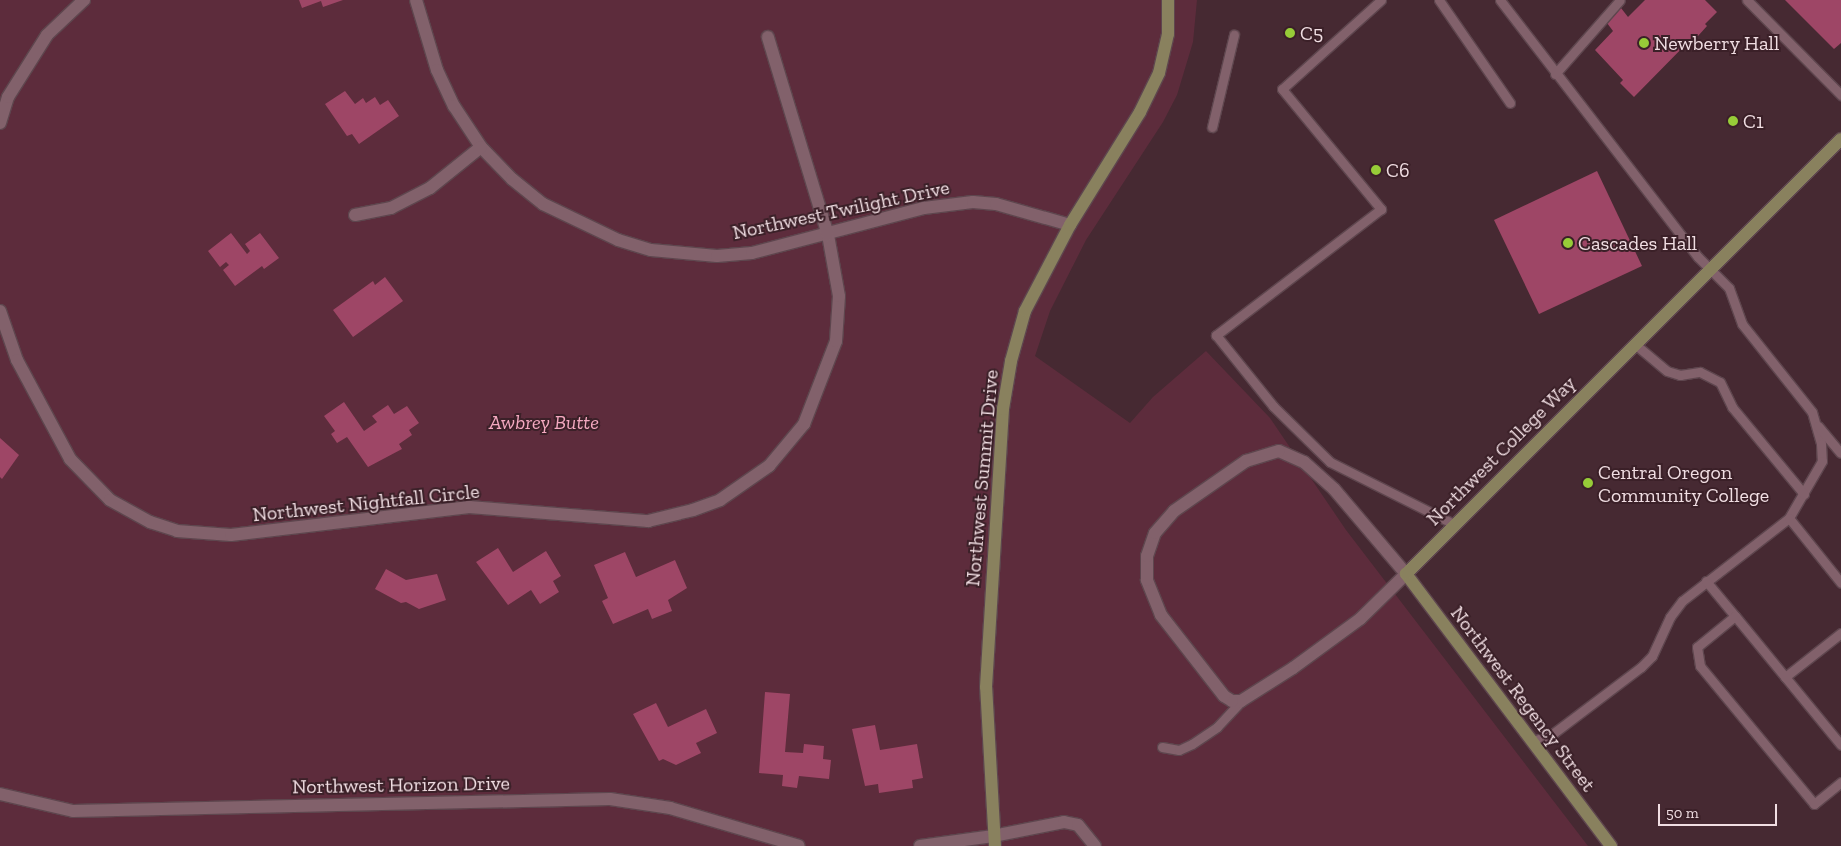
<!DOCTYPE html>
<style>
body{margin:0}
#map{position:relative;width:1841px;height:846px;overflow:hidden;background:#462932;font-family:"Zilla Slab",serif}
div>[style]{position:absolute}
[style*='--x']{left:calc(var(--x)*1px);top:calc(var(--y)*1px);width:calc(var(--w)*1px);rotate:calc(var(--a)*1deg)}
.green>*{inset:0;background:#5d2c3c}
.building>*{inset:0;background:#9e4666}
.roads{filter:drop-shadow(1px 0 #5e464e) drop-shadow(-1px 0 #5e464e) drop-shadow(0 1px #5e464e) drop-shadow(0 -1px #5e464e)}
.lane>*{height:9px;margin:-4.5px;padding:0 4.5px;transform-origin:4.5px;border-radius:4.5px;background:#82616b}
.street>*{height:12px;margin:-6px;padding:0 6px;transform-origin:6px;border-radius:6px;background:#82616b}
.secondary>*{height:12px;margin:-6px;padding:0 6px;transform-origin:6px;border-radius:6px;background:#89815e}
.dots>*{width:14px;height:14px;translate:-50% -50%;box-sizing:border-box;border:2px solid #3b2028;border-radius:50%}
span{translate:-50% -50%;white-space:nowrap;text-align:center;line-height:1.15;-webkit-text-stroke:4px #3b2028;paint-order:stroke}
.poi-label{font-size:20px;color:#f1dee3}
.left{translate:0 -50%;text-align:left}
.street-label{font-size:20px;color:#f1dee3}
.park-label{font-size:20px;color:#f4a9c0;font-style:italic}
.scale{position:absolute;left:1658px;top:804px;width:119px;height:22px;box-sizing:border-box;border:2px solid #f1dee3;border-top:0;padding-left:6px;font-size:15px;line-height:18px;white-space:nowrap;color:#f1dee3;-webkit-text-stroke:4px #3b2028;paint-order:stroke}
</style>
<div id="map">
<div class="green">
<i style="clip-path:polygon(0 0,1197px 0,1193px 42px,1177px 95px,1163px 122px,1086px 240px,1050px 311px,1035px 356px,1130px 423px,1153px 397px,1206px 351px,1270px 418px,1346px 530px,1588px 846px,0 846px)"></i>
</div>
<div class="building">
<i style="clip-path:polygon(299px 0,343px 0,323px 7px,321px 1px,302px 8px)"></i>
<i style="clip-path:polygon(1645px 0,1705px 0,1717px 12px,1705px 24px,1707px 26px,1698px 36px,1695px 35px,1634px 97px,1620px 83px,1623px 80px,1595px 50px,1613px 31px,1607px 23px,1621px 8px,1628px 17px)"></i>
<i style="clip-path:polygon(1785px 0,1841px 0,1841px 43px,1834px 49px)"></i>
<i style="clip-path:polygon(345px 91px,355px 104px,363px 98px,366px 103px,375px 97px,380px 105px,388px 100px,399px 116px,359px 144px,352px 134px,347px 136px,325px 104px)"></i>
<i style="clip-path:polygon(1597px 171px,1642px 266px,1539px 314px,1494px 220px)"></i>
<i style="clip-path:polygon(231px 233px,247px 254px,250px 251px,245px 244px,260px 233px,279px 258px,264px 269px,262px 266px,235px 286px,223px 270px,229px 265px,226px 262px,220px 267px,208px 251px)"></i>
<i style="clip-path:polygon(385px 277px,403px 301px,353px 337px,333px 310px,373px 281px,375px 285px)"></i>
<i style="clip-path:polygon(344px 402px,364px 431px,377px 422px,372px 416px,388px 405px,394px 414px,407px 406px,419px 423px,409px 430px,412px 435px,399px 444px,402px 449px,368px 467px,347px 437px,337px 443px,331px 434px,335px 431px,324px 416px)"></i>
<i style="clip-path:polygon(0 438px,19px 455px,2px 479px,0 477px)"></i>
<i style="clip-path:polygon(498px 548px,513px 572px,546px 551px,561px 576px,553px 581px,559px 592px,540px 604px,531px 590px,508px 605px,476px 562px)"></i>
<i style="clip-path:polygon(625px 552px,636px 577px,675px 560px,687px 588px,668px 600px,672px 611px,652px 619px,648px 609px,613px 624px,602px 601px,608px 598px,594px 565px)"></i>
<i style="clip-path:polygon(386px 569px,406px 580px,437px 574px,446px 600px,419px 609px,406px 602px,401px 603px,375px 589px)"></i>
<i style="clip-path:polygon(765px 692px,790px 694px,785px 752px,803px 753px,804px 744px,824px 746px,823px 759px,831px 760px,829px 779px,799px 776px,797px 788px,782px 786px,783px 775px,759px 773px)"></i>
<i style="clip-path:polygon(656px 703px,668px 727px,706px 709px,717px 733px,696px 743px,701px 753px,676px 765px,663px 759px,659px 761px,633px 714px)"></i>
<i style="clip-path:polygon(875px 725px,880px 750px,917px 744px,923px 778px,912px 780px,913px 788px,879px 793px,878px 784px,865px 786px,852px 729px)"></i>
</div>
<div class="roads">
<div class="lane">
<i style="--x:1381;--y:0;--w:133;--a:138"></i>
<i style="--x:1282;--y:89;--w:156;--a:50.5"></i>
<i style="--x:1381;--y:209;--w:208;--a:142.6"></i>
<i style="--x:1216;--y:335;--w:91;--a:51.2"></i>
<i style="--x:1273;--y:406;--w:80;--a:44.5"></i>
<i style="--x:1330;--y:462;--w:139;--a:26.6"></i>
<i style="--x:1439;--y:0;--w:125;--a:55.4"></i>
<i style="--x:1500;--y:0;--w:324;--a:52.4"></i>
<i style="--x:1698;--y:257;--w:44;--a:45"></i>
<i style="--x:1729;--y:288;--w:38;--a:70"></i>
<i style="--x:1742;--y:324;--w:112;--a:51.5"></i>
<i style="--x:1812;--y:412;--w:33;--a:74"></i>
<i style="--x:1821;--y:444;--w:17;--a:87"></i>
<i style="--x:1822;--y:461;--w:66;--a:120.1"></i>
<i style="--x:1789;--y:518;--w:135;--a:142.2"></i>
<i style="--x:1682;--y:601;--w:20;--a:127"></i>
<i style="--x:1670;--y:617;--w:43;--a:114.8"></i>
<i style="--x:1652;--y:656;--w:16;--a:135"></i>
<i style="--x:1641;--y:667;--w:113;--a:142.9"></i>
<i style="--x:1551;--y:735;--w:20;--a:162"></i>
<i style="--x:1747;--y:0;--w:134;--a:45.3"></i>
<i style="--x:1555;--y:74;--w:98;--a:-48.7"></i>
<i style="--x:1212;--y:127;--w:95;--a:-76.6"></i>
<i style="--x:1636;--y:345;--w:40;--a:40"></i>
<i style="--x:1667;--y:371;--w:14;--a:17"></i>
<i style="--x:1680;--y:375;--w:20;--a:-9"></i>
<i style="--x:1700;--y:372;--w:22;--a:27"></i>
<i style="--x:1720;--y:382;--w:28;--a:64"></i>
<i style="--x:1732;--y:407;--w:113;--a:50.4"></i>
<i style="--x:1818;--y:426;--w:35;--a:50"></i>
<i style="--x:1789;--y:518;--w:83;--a:51.3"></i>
<i style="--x:1706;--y:581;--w:45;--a:50.4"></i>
<i style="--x:1785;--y:677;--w:71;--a:-38.2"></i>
<i style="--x:1841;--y:745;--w:167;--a:-129.4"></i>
<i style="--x:1735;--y:616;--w:49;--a:140.8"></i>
<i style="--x:1697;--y:647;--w:19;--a:81"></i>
<i style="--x:1700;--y:666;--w:179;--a:50.4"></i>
<i style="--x:1814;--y:804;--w:35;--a:-39"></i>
<i style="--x:1162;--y:747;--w:17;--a:10"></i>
<i style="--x:1179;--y:750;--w:14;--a:-25"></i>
<i style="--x:1192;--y:744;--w:30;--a:-34"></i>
<i style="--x:1217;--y:727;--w:35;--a:-47"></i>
</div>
<div class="street">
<i style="--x:416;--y:0;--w:73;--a:73.3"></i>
<i style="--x:437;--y:70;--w:40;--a:65"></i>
<i style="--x:454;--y:106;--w:49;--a:56.6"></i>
<i style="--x:481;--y:147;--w:45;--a:45.9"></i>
<i style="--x:512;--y:179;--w:40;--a:39"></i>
<i style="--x:543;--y:204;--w:83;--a:25.6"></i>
<i style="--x:618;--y:240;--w:34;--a:17"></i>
<i style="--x:651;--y:250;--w:66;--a:5.2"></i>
<i style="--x:717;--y:256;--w:35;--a:-5"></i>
<i style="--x:752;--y:253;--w:178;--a:-14.7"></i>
<i style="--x:924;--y:208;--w:49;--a:-7"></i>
<i style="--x:973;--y:202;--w:23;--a:5"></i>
<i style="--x:996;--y:204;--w:77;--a:15.8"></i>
<i style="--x:0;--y:123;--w:27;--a:-73"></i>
<i style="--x:8;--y:97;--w:73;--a:-57.8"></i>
<i style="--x:47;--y:35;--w:51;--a:-43.4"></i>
<i style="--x:355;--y:215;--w:37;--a:-11"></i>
<i style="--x:391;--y:208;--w:44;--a:-27.1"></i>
<i style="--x:430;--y:188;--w:65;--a:-38.8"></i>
<i style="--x:0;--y:311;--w:52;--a:70.9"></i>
<i style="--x:17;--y:360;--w:112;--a:61.8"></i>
<i style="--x:70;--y:459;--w:57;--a:45.7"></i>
<i style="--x:110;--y:500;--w:46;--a:28.8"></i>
<i style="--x:150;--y:522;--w:28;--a:18"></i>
<i style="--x:177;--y:531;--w:54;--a:4.2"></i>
<i style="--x:231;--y:535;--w:240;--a:-6.7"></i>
<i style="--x:469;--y:507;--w:180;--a:4.5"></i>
<i style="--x:648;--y:521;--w:46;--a:-13.7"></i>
<i style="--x:693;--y:510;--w:29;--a:-20"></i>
<i style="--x:720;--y:500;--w:60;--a:-34.8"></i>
<i style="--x:769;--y:466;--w:55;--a:-50.2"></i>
<i style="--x:804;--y:424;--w:89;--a:-68.9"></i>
<i style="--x:836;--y:341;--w:45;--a:-86.2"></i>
<i style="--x:839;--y:296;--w:62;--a:-100.2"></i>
<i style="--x:828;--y:235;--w:207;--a:-106.9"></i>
<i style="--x:1279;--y:451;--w:27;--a:24"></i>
<i style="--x:1304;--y:462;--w:40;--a:42"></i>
<i style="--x:1334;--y:489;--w:111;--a:49.7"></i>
<i style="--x:1406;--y:574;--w:64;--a:135.6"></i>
<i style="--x:1360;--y:619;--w:83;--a:143.8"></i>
<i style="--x:1293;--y:668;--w:62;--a:147.6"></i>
<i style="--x:1241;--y:701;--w:9;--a:180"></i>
<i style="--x:1232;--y:701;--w:9;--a:-148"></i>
<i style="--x:1224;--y:696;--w:103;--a:-127.9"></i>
<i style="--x:1161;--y:615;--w:38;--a:-112"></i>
<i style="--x:1147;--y:580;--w:24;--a:-90"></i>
<i style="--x:1147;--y:556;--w:24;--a:-71"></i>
<i style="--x:1155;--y:533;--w:29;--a:-49"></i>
<i style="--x:1174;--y:511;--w:88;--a:-34.8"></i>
<i style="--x:1246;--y:461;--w:34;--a:-17"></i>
<i style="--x:0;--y:794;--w:75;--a:13.1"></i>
<i style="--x:73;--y:811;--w:537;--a:-1.28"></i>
<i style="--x:610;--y:799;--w:61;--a:8.5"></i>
<i style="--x:670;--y:808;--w:134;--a:16.4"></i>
<i style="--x:920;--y:846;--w:74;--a:-7.8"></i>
<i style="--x:993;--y:836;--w:72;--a:-11.2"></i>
<i style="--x:1064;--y:822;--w:14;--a:12"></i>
<i style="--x:1078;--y:825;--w:27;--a:51"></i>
</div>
<div class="secondary">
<i style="--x:995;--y:846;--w:159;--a:-93.2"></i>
<i style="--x:986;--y:687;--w:279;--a:-86.5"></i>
<i style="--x:1003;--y:409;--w:49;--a:-80.5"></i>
<i style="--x:1011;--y:361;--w:52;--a:-74.4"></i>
<i style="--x:1025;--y:311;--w:97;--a:-62.4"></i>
<i style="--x:1070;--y:225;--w:133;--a:-58.2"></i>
<i style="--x:1140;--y:112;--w:43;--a:-64"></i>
<i style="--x:1159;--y:73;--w:40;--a:-77"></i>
<i style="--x:1168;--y:34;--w:34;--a:-90"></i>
<i style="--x:1611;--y:846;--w:341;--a:-127"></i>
<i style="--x:1406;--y:574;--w:615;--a:-45"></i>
</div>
</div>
<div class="dots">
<i style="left:1290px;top:33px;background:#97cc38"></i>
<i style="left:1644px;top:43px;background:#97cc38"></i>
<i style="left:1733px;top:121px;background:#97cc38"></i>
<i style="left:1376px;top:170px;background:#97cc38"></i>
<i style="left:1568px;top:243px;background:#97cc38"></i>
<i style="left:1588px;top:483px;background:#97cc38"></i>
</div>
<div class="poi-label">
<span class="left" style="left:1300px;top:33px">C5</span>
<span class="left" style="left:1654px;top:43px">Newberry Hall</span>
<span class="left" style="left:1743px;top:121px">C1</span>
<span class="left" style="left:1386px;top:170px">C6</span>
<span class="left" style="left:1578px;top:243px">Cascades Hall</span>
<span class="left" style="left:1598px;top:484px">Central Oregon<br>Community College</span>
</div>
<div class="street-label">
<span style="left:841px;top:210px;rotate:-12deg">Northwest Twilight Drive</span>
<span style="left:1501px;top:451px;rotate:-45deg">Northwest College Way</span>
<span style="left:982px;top:478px;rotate:-85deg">Northwest Summit Drive</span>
<span style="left:366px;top:503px;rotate:-6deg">Northwest Nightfall Circle</span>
<span style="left:1523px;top:699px;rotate:53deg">Northwest Regency Street</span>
<span style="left:401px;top:785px;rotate:-1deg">Northwest Horizon Drive</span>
</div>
<div class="park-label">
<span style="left:544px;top:422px">Awbrey Butte</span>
</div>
<div class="scale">50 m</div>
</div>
